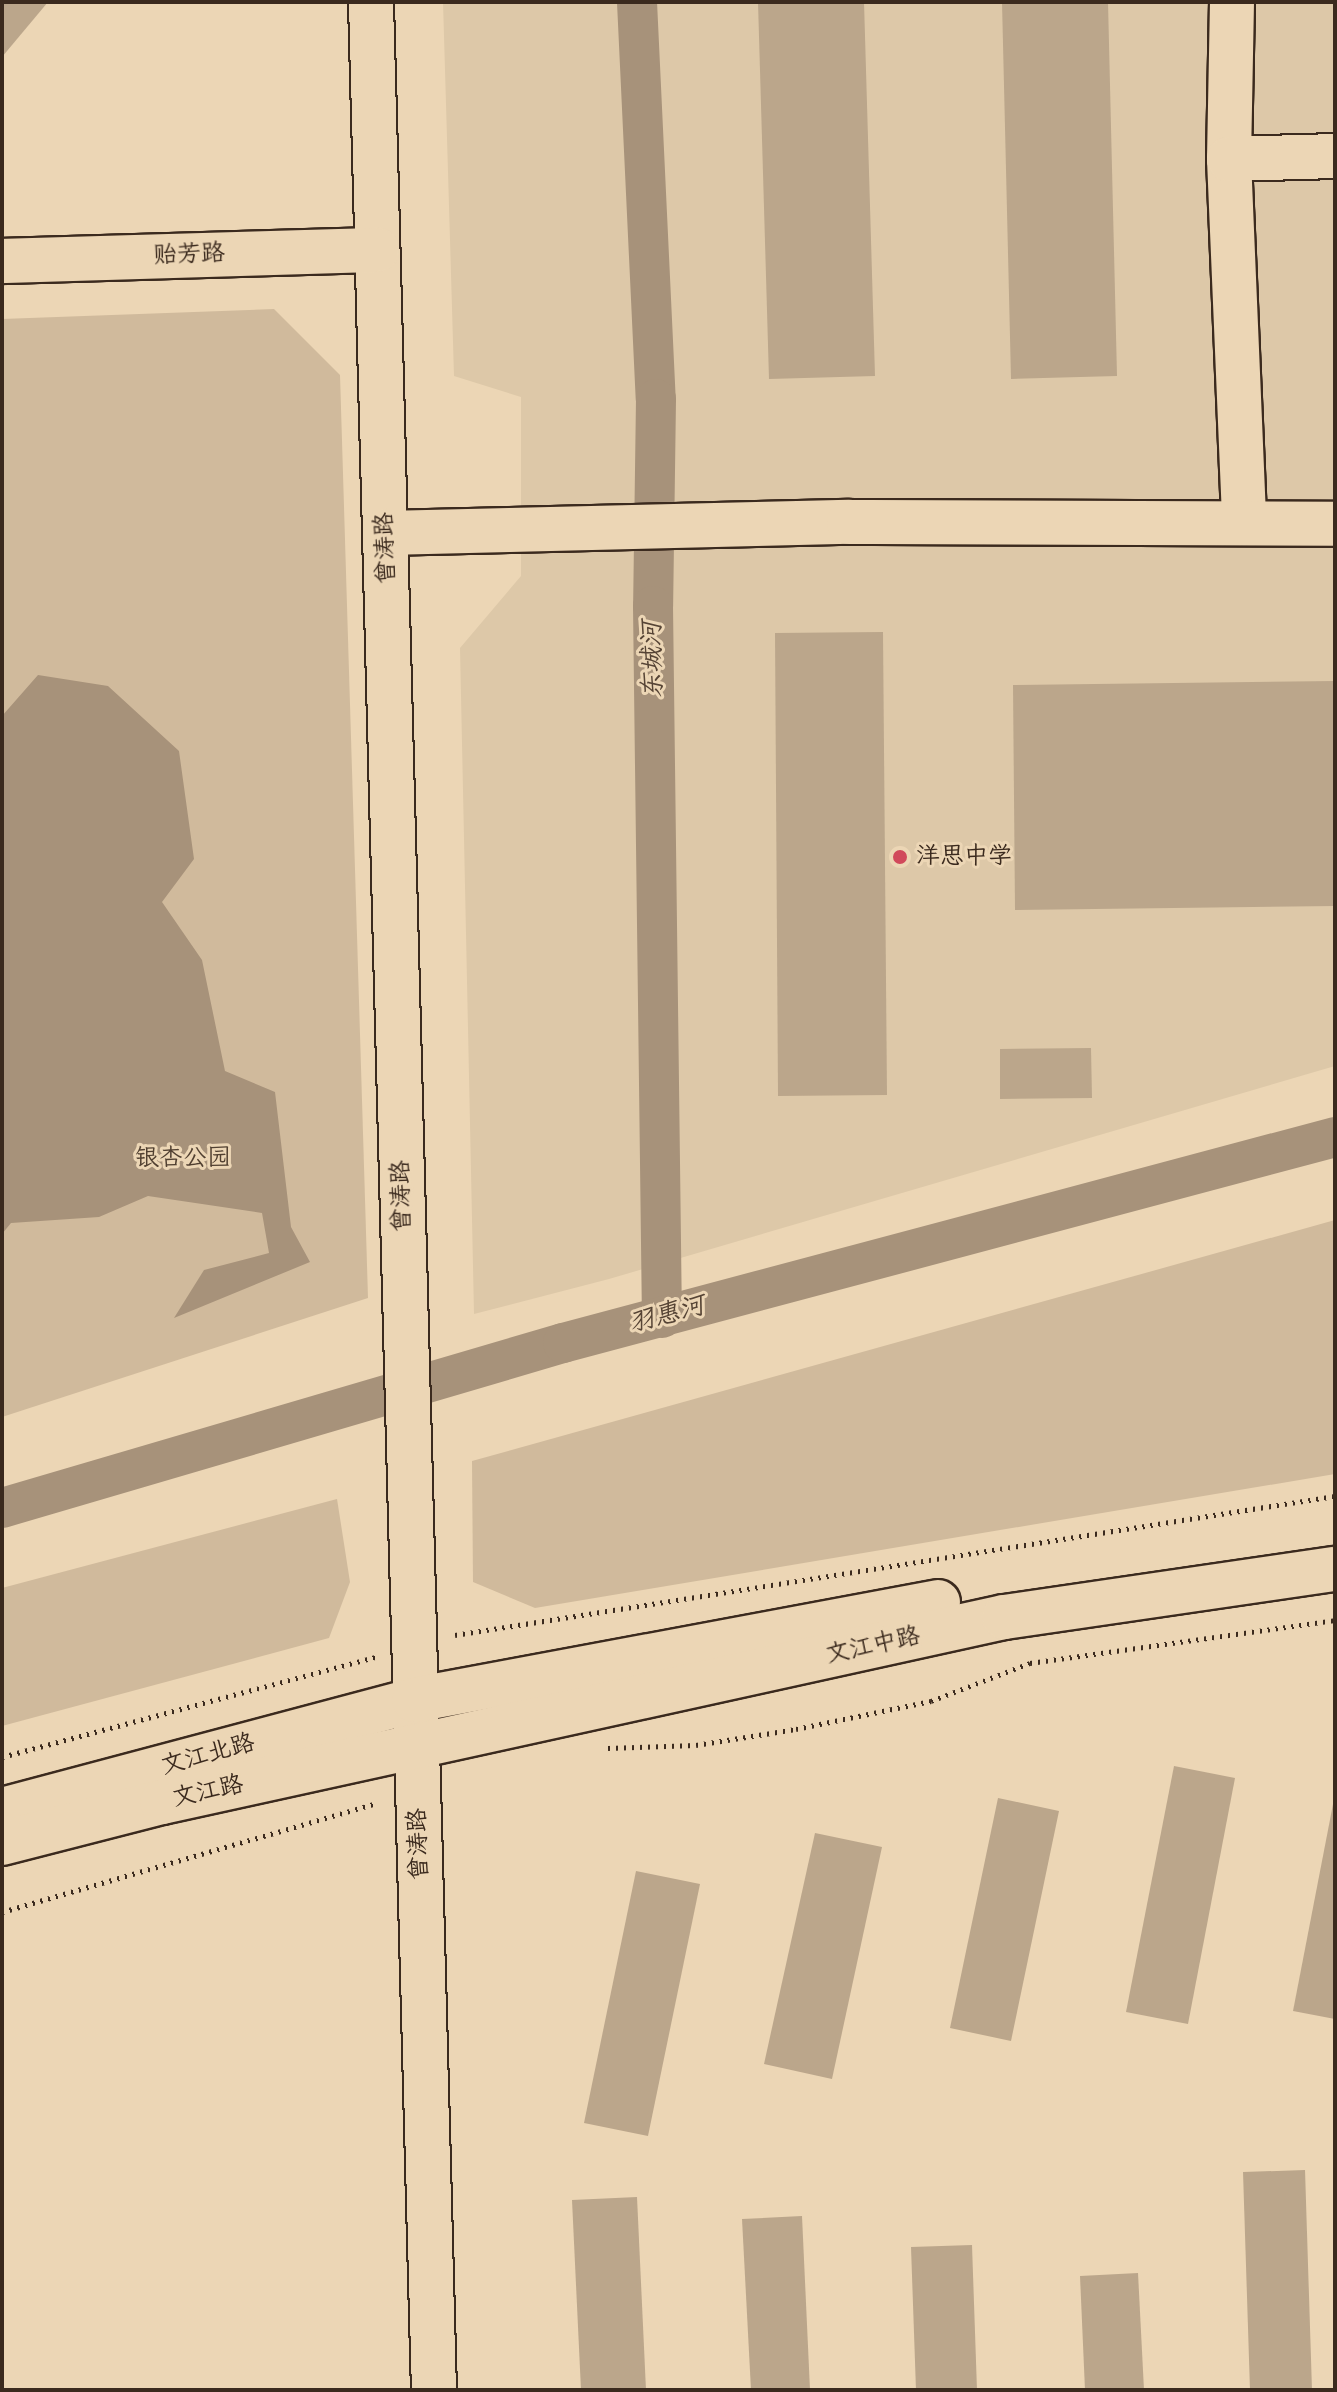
<!DOCTYPE html>
<meta charset="utf-8">
<style>
body{margin:0}
#map{position:relative;width:1337px;height:2392px;overflow:hidden;background:#ecd6b5;font-family:Kalam,"LXGW WenKai TC",sans-serif}
div>[style]{position:absolute}
[style*='--x']{left:calc(var(--x)*1px);top:calc(var(--y)*1px);width:calc(var(--w)*1px);rotate:calc(var(--a)*1deg)}
.built>*{inset:0;background:#ddc8a8}
.green>*{inset:0;background:#d0ba9c}
.water>*{inset:0;background:#a7927a}
.canal>*{height:40px;margin:-20px;padding:0 20px;transform-origin:20px;border-radius:20px;background:#a7927a}
.building>*{inset:0;background:#bba68b}
.path>*{height:5px;margin-top:-2.5px;transform-origin:0;background:repeating-linear-gradient(90deg,#3b2a1e 0 2px,transparent 0 8px)}
.roads{filter:drop-shadow(2px 0 #3b2a1e) drop-shadow(-2px 0 #3b2a1e) drop-shadow(0 2px #3b2a1e) drop-shadow(0 -2px #3b2a1e)}
.minor>*{height:44px;margin:-22px;padding:0 22px;transform-origin:22px;border-radius:22px;background:#ecd6b5}
.major>*{height:44px;margin:-22px;padding:0 22px;transform-origin:22px;border-radius:22px;background:#ecd6b5}
.dots>*{width:22px;height:22px;translate:-50% -50%;box-sizing:border-box;border:4px solid #ecd6b5;border-radius:50%}
span{translate:-50% -50%;white-space:nowrap;text-align:center;line-height:1.15;-webkit-text-stroke:6px #ecd6b5;paint-order:stroke}
.street-label{font-size:24px;color:#3b2a1e}
.poi-label{font-size:24px;color:#3b2a1e}
.left{translate:0 -50%;text-align:left}
.park-label{font-size:24px;color:#514031}
.water-label{font-size:26px;color:#564435;font-style:italic}
.frame{position:absolute;inset:0;border:4px solid #3b2a1e;pointer-events:none}
</style>
<div id="map">
<div class="built">
<i style="clip-path:polygon(443px 2px,1335px 2px,1335px 1066px,609px 1279px,474px 1314px,460px 648px,521px 576px,521px 397px,454px 376px)"></i>
</div>
<div class="green">
<i style="clip-path:polygon(274px 309px,340px 375px,368px 1298px,2px 1417px,2px 319px)"></i>
<i style="clip-path:polygon(1335px 1220px,1335px 1474px,535px 1608px,473px 1582px,472px 1461px)"></i>
<i style="clip-path:polygon(337px 1499px,350px 1582px,329px 1638px,2px 1726px,2px 1588px)"></i>
</div>
<div class="water">
<i style="clip-path:polygon(38px 675px,108px 686px,179px 751px,194px 859px,162px 902px,202px 960px,225px 1071px,275px 1092px,291px 1227px,310px 1262px,174px 1318px,204px 1270px,269px 1253px,262px 1213px,148px 1196px,99px 1217px,11px 1223px,2px 1234px,2px 716px)"></i>
</div>
<div class="canal">
<i style="--x:637;--y:2;--w:397;--a:87.3"></i>
<i style="--x:656;--y:399;--w:207;--a:90.8"></i>
<i style="--x:653;--y:606;--w:712;--a:89.28"></i>
<i style="--x:2;--y:1508;--w:585;--a:-16.39"></i>
<i style="--x:563;--y:1343;--w:799;--a:-14.94"></i>
</div>
<div class="building">
<i style="clip-path:polygon(2px 2px,48px 2px,2px 57px)"></i>
<i style="clip-path:polygon(758px 2px,864px 2px,875px 376px,769px 379px)"></i>
<i style="clip-path:polygon(1002px 2px,1108px 2px,1117px 376px,1011px 379px)"></i>
<i style="clip-path:polygon(883px 632px,887px 1095px,778px 1096px,775px 633px)"></i>
<i style="clip-path:polygon(1335px 681px,1335px 906px,1015px 910px,1013px 685px)"></i>
<i style="clip-path:polygon(1091px 1048px,1092px 1098px,1000px 1099px,1000px 1049px)"></i>
<i style="clip-path:polygon(1174px 1766px,1235px 1778px,1188px 2024px,1126px 2012px)"></i>
<i style="clip-path:polygon(998px 1798px,1059px 1811px,1011px 2041px,950px 2028px)"></i>
<i style="clip-path:polygon(1334px 1799px,1335px 1799px,1335px 2019px,1293px 2011px)"></i>
<i style="clip-path:polygon(815px 1833px,882px 1847px,832px 2079px,764px 2064px)"></i>
<i style="clip-path:polygon(636px 1871px,700px 1884px,648px 2136px,584px 2123px)"></i>
<i style="clip-path:polygon(1305px 2170px,1312px 2390px,1250px 2390px,1243px 2172px)"></i>
<i style="clip-path:polygon(637px 2197px,646px 2390px,581px 2390px,572px 2200px)"></i>
<i style="clip-path:polygon(802px 2216px,810px 2390px,751px 2390px,742px 2219px)"></i>
<i style="clip-path:polygon(972px 2245px,977px 2390px,916px 2390px,911px 2247px)"></i>
<i style="clip-path:polygon(1138px 2273px,1144px 2390px,1085px 2390px,1080px 2276px)"></i>
</div>
<div class="path">
<i style="--x:455;--y:1635;--w:891;--a:-8.98"></i>
<i style="--x:608;--y:1748;--w:88;--a:-2"></i>
<i style="--x:696;--y:1745;--w:101;--a:-9.1"></i>
<i style="--x:796;--y:1729;--w:138;--a:-11.7"></i>
<i style="--x:931;--y:1701;--w:106;--a:-21"></i>
<i style="--x:1030;--y:1663;--w:308;--a:-8"></i>
<i style="--x:2;--y:1757;--w:387;--a:-15"></i>
<i style="--x:2;--y:1912;--w:391;--a:-16.2"></i>
</div>
<div class="roads">
<div class="minor">
<i style="--x:371;--y:2;--w:2389;--a:88.49"></i>
<i style="--x:1232;--y:2;--w:157;--a:91.1"></i>
<i style="--x:1229;--y:159;--w:362;--a:87.6"></i>
<i style="--x:1229;--y:159;--w:106;--a:-1.6"></i>
<i style="--x:2;--y:261;--w:375;--a:-1.7"></i>
<i style="--x:386;--y:533;--w:463;--a:-1.4"></i>
<i style="--x:849;--y:522;--w:486;--a:0.2"></i>
</div>
<div class="major">
<i style="--x:2;--y:1810;--w:426;--a:-14.9"></i>
<i style="--x:414;--y:1700;--w:533;--a:-10.59"></i>
<i style="--x:2;--y:1843;--w:165;--a:-14.4"></i>
<i style="--x:162;--y:1802;--w:862;--a:-12.39"></i>
<i style="--x:1004;--y:1617;--w:334;--a:-8.3"></i>
</div>
</div>
<div class="dots">
<i style="left:900px;top:857px;background:#d1495b"></i>
</div>
<div class="street-label">
<span style="left:189px;top:255px;rotate:-2deg">贻芳路</span>
<span style="left:386px;top:548px;rotate:-92deg">曾涛路</span>
<span style="left:402px;top:1196px;rotate:-91deg">曾涛路</span>
<span style="left:873px;top:1646px;rotate:-12deg">文江中路</span>
<span style="left:208px;top:1755px;rotate:-15deg">文江北路</span>
<span style="left:208px;top:1792px;rotate:-12deg">文江路</span>
<span style="left:419px;top:1844px;rotate:-92deg">曾涛路</span>
</div>
<div class="poi-label">
<span class="left" style="left:916px;top:857px">洋思中学</span>
</div>
<div class="park-label">
<span style="left:183px;top:1159px">银杏公园</span>
</div>
<div class="water-label">
<span style="left:654px;top:660px;rotate:-91deg">东城河</span>
<span style="left:667px;top:1316px;rotate:-15deg">羽惠河</span>
</div>
<div class="frame"></div>
</div>
